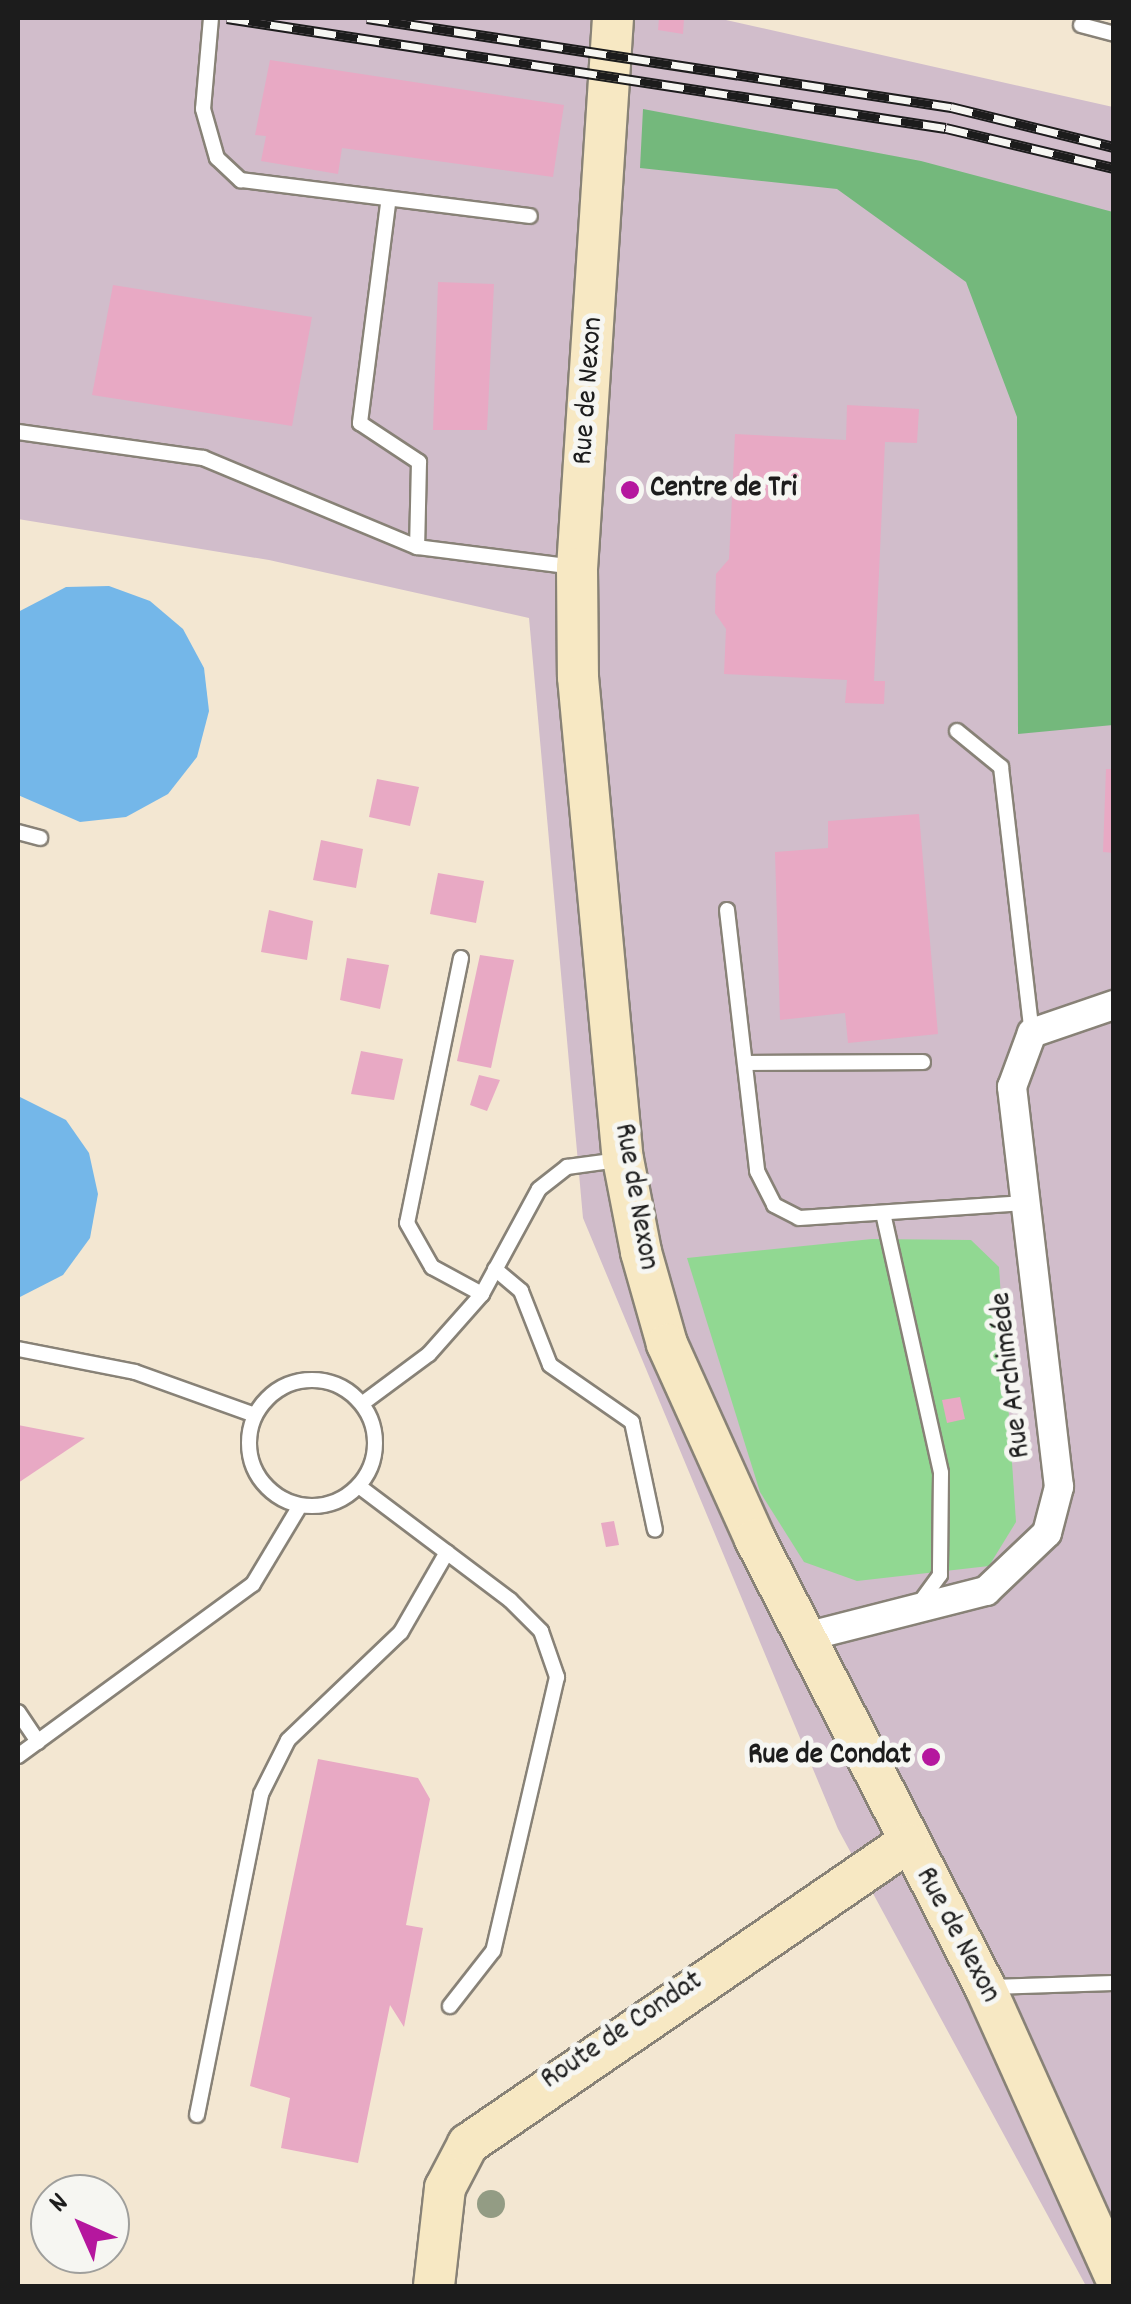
<!DOCTYPE html>
<meta charset="utf-8">
<style>
body{margin:0}
#map{position:relative;width:1131px;height:2304px;overflow:hidden;background:#f3e7d2;font-family:Dekko,sans-serif}
div>[style]{position:absolute}
[style*='--x']{left:calc(var(--x)*1px);top:calc(var(--y)*1px);width:calc(var(--w)*1px);rotate:calc(var(--a)*1deg)}
.industrial>*{inset:0;background:#d1bdcb}
.green>*{inset:0;background:#91d892}
.forest>*{inset:0;background:#74b87c}
.water>*{inset:0;background:#74b7e9}
.building>*{inset:0;background:#e8a9c4}
.roads{filter:drop-shadow(2px 0 #888277) drop-shadow(-2px 0 #888277) drop-shadow(0 2px #888277) drop-shadow(0 -2px #888277)}
.lane>*{height:14px;margin:-7px;padding:0 7px;transform-origin:7px;border-radius:7px;background:#fff}
.lane>.ring{margin:-7px;padding:0;box-sizing:content-box;background:none;border:14px solid #fff;border-radius:50%}
.street>*{height:28px;margin:-14px;padding:0 14px;transform-origin:14px;border-radius:14px;background:#fff}
.secondary>*{height:40px;margin:-20px;padding:0 20px;transform-origin:20px;border-radius:20px;background:#f7e8c3}
.rail>*{height:11px;margin-top:-5.5px;transform-origin:0;background:repeating-linear-gradient(90deg,#f6f6f2 0 22px,#1c1c1c 0 44px);box-sizing:border-box;border-block:2px solid #1c1c1c}
.trees>*{width:28px;height:28px;margin:-14px;border-radius:50%;background:#939c84}
.dots>*{width:28px;height:28px;translate:-50% -50%;box-sizing:border-box;border:5px solid #f6f6f2;border-radius:50%}
span{translate:-50% -50%;white-space:nowrap;text-align:center;line-height:1.15;-webkit-text-stroke:10px #f6f6f2;paint-order:stroke}
.street-label{font-size:30px;color:#1c1c1c}
.poi-label{font-size:30px;color:#1c1c1c;font-weight:700}
.left{translate:0 -50%;text-align:left}
.right{translate:-100% -50%;text-align:right}
.frame{position:absolute;inset:0;border:20px solid #1c1c1c;pointer-events:none}
.north{position:absolute;left:30px;top:2174px;width:100px;height:100px;box-sizing:border-box;background:#f6f6f2;border:2px solid #9f9f9c;border-radius:50%;rotate:315deg;font-size:28px;font-weight:700;line-height:40px;text-align:center;color:#1c1c1c}
.north::after{content:'';display:block;margin:auto;width:35px;height:45px;background:#b5179e;clip-path:polygon(50% 0,100% 100%,50% 72%,0 100%)}
</style>
<div id="map">
<div class="industrial">
<i style="clip-path:polygon(18px 18px,717px 18px,1113px 107px,1113px 2286px,1086px 2286px,838px 1829px,583px 1218px,529px 618px,269px 560px,18px 519px)"></i>
</div>
<div class="green">
<i style="clip-path:polygon(872px 1239px,971px 1240px,999px 1267px,1016px 1522px,989px 1566px,857px 1581px,804px 1562px,760px 1492px,687px 1258px)"></i>
</div>
<div class="forest">
<i style="clip-path:polygon(643px 109px,921px 161px,1113px 212px,1113px 725px,1018px 734px,1017px 417px,966px 282px,837px 189px,640px 168px)"></i>
</div>
<div class="water">
<i style="clip-path:polygon(109px 586px,150px 601px,183px 629px,204px 668px,209px 711px,197px 757px,168px 794px,126px 817px,80px 822px,18px 795px,18px 612px,66px 587px)"></i>
<i style="clip-path:polygon(18px 1096px,66px 1120px,89px 1153px,98px 1194px,90px 1238px,63px 1275px,18px 1298px)"></i>
</div>
<div class="building">
<i style="clip-path:polygon(659px 18px,684px 18px,683px 34px,658px 30px)"></i>
<i style="clip-path:polygon(270px 60px,564px 105px,553px 177px,342px 148px,338px 174px,261px 161px,266px 136px,255px 135px)"></i>
<i style="clip-path:polygon(438px 282px,494px 284px,487px 430px,433px 430px)"></i>
<i style="clip-path:polygon(113px 285px,312px 317px,292px 426px,92px 395px)"></i>
<i style="clip-path:polygon(847px 405px,919px 409px,917px 443px,885px 442px,874px 681px,885px 681px,884px 704px,845px 703px,847px 680px,724px 674px,726px 629px,715px 613px,716px 574px,729px 559px,735px 434px,846px 440px)"></i>
<i style="clip-path:polygon(1106px 769px,1114px 769px,1114px 853px,1103px 852px)"></i>
<i style="clip-path:polygon(377px 779px,419px 787px,410px 826px,369px 817px)"></i>
<i style="clip-path:polygon(919px 814px,938px 1034px,848px 1043px,845px 1013px,780px 1020px,775px 852px,828px 848px,828px 821px)"></i>
<i style="clip-path:polygon(321px 840px,363px 849px,356px 888px,313px 880px)"></i>
<i style="clip-path:polygon(438px 873px,484px 881px,476px 923px,430px 914px)"></i>
<i style="clip-path:polygon(269px 910px,313px 921px,307px 960px,261px 952px)"></i>
<i style="clip-path:polygon(480px 955px,514px 960px,491px 1068px,457px 1061px)"></i>
<i style="clip-path:polygon(347px 958px,389px 965px,380px 1009px,340px 1000px)"></i>
<i style="clip-path:polygon(361px 1051px,403px 1059px,394px 1100px,351px 1094px)"></i>
<i style="clip-path:polygon(479px 1075px,500px 1080px,487px 1111px,470px 1105px)"></i>
<i style="clip-path:polygon(960px 1397px,965px 1419px,947px 1423px,942px 1400px)"></i>
<i style="clip-path:polygon(18px 1425px,85px 1438px,18px 1483px)"></i>
<i style="clip-path:polygon(614px 1521px,619px 1545px,606px 1547px,601px 1523px)"></i>
<i style="clip-path:polygon(318px 1759px,418px 1778px,430px 1799px,406px 1925px,423px 1928px,404px 2027px,390px 2005px,358px 2163px,281px 2148px,290px 2098px,250px 2086px)"></i>
</div>
<div class="roads">
<div class="lane">
<i style="--x:211;--y:18;--w:91;--a:95"></i>
<i style="--x:203;--y:109;--w:51;--a:74.1"></i>
<i style="--x:217;--y:158;--w:33;--a:43"></i>
<i style="--x:241;--y:180;--w:291;--a:7.1"></i>
<i style="--x:1081;--y:25;--w:34;--a:15"></i>
<i style="--x:388;--y:204;--w:221;--a:97.3"></i>
<i style="--x:360;--y:423;--w:71;--a:33.5"></i>
<i style="--x:419;--y:462;--w:85;--a:91.3"></i>
<i style="--x:18;--y:432;--w:187;--a:8"></i>
<i style="--x:203;--y:458;--w:232;--a:22.6"></i>
<i style="--x:417;--y:547;--w:160;--a:7.2"></i>
<i style="--x:957;--y:731;--w:57;--a:39.3"></i>
<i style="--x:1001;--y:767;--w:268;--a:83.4"></i>
<i style="--x:18;--y:832;--w:23;--a:15"></i>
<i style="--x:727;--y:910;--w:263;--a:83.4"></i>
<i style="--x:757;--y:1171;--w:38;--a:63"></i>
<i style="--x:774;--y:1205;--w:28;--a:27"></i>
<i style="--x:799;--y:1218;--w:227;--a:-3.8"></i>
<i style="--x:461;--y:958;--w:270;--a:101.5"></i>
<i style="--x:407;--y:1223;--w:51;--a:60.4"></i>
<i style="--x:432;--y:1267;--w:57;--a:28.4"></i>
<i style="--x:746;--y:1063;--w:177;--a:-0.3"></i>
<i style="--x:883;--y:1213;--w:266;--a:77.4"></i>
<i style="--x:941;--y:1473;--w:102;--a:90.6"></i>
<i style="--x:940;--y:1575;--w:36;--a:126"></i>
<i style="--x:495;--y:1269;--w:34;--a:40"></i>
<i style="--x:521;--y:1291;--w:79;--a:68.6"></i>
<i style="--x:550;--y:1365;--w:100;--a:34.8"></i>
<i style="--x:632;--y:1422;--w:110;--a:78"></i>
<i style="--x:18;--y:1349;--w:119;--a:11.1"></i>
<i style="--x:135;--y:1372;--w:124;--a:19.7"></i>
<i class="ring" style="left:249px;top:1380px;width:112px;height:112px"></i>
<i style="--x:363;--y:1403;--w:82;--a:-36.6"></i>
<i style="--x:429;--y:1354;--w:80;--a:-48.5"></i>
<i style="--x:482;--y:1294;--w:119;--a:-61.5"></i>
<i style="--x:539;--y:1189;--w:36;--a:-38"></i>
<i style="--x:567;--y:1167;--w:51;--a:-7.8"></i>
<i style="--x:360;--y:1487;--w:188;--a:37"></i>
<i style="--x:510;--y:1600;--w:44;--a:45"></i>
<i style="--x:541;--y:1631;--w:49;--a:70.8"></i>
<i style="--x:557;--y:1677;--w:281;--a:103.1"></i>
<i style="--x:493;--y:1951;--w:70;--a:128"></i>
<i style="--x:18;--y:1712;--w:36;--a:56"></i>
<i style="--x:18;--y:1756;--w:291;--a:-36.2"></i>
<i style="--x:253;--y:1584;--w:87;--a:-59"></i>
<i style="--x:991;--y:1987;--w:123;--a:-1.9"></i>
<i style="--x:197;--y:2115;--w:327;--a:-78.7"></i>
<i style="--x:261;--y:1794;--w:60;--a:-63.4"></i>
<i style="--x:288;--y:1740;--w:156;--a:-43.7"></i>
<i style="--x:401;--y:1632;--w:92;--a:-60.1"></i>
</div>
<div class="street">
<i style="--x:809;--y:1636;--w:183;--a:-14.3"></i>
<i style="--x:986;--y:1591;--w:84;--a:-43.6"></i>
<i style="--x:1047;--y:1533;--w:48;--a:-75.4"></i>
<i style="--x:1059;--y:1487;--w:403;--a:-96.7"></i>
<i style="--x:1012;--y:1087;--w:58;--a:-69.7"></i>
<i style="--x:1032;--y:1033;--w:87;--a:-18.9"></i>
</div>
<div class="secondary">
<i style="--x:613;--y:18;--w:551;--a:93.74"></i>
<i style="--x:577;--y:568;--w:109;--a:89.5"></i>
<i style="--x:578;--y:677;--w:484;--a:84.7"></i>
<i style="--x:623;--y:1159;--w:95;--a:79"></i>
<i style="--x:641;--y:1252;--w:96;--a:74.2"></i>
<i style="--x:667;--y:1344;--w:214;--a:65.7"></i>
<i style="--x:755;--y:1539;--w:504;--a:62.82"></i>
<i style="--x:985;--y:1987;--w:315;--a:65.8"></i>
<i style="--x:434;--y:2286;--w:99;--a:-83.6"></i>
<i style="--x:445;--y:2188;--w:50;--a:-62.4"></i>
<i style="--x:468;--y:2144;--w:532;--a:-34.44"></i>
</div>
</div>
<div class="rail">
<i style="--x:227;--y:18;--w:727;--a:8.7"></i>
<i style="--x:946;--y:128;--w:173;--a:13.4"></i>
<i style="--x:367;--y:18;--w:591;--a:8.67"></i>
<i style="--x:951;--y:107;--w:168;--a:13.8"></i>
</div>
<div class="trees">
<i style="left:491px;top:2204px"></i>
</div>
<div class="dots">
<i style="left:630px;top:490px;background:#b5179e"></i>
<i style="left:931px;top:1757px;background:#b5179e"></i>
</div>
<div class="street-label">
<span style="left:590px;top:391px;rotate:-86deg">Rue de Nexon</span>
<span style="left:634px;top:1197px;rotate:80deg">Rue de Nexon</span>
<span style="left:1013px;top:1375px;rotate:-97deg">Rue Archiméde</span>
<span style="left:956px;top:1936px;rotate:62deg">Rue de Nexon</span>
<span style="left:623px;top:2032px;rotate:-34deg">Route de Condat</span>
</div>
<div class="poi-label">
<span class="left" style="left:650px;top:490px">Centre de Tri</span>
<span class="right" style="left:911px;top:1757px">Rue de Condat</span>
</div>
<div class="frame"></div>
<div class="north">N</div>
</div>
